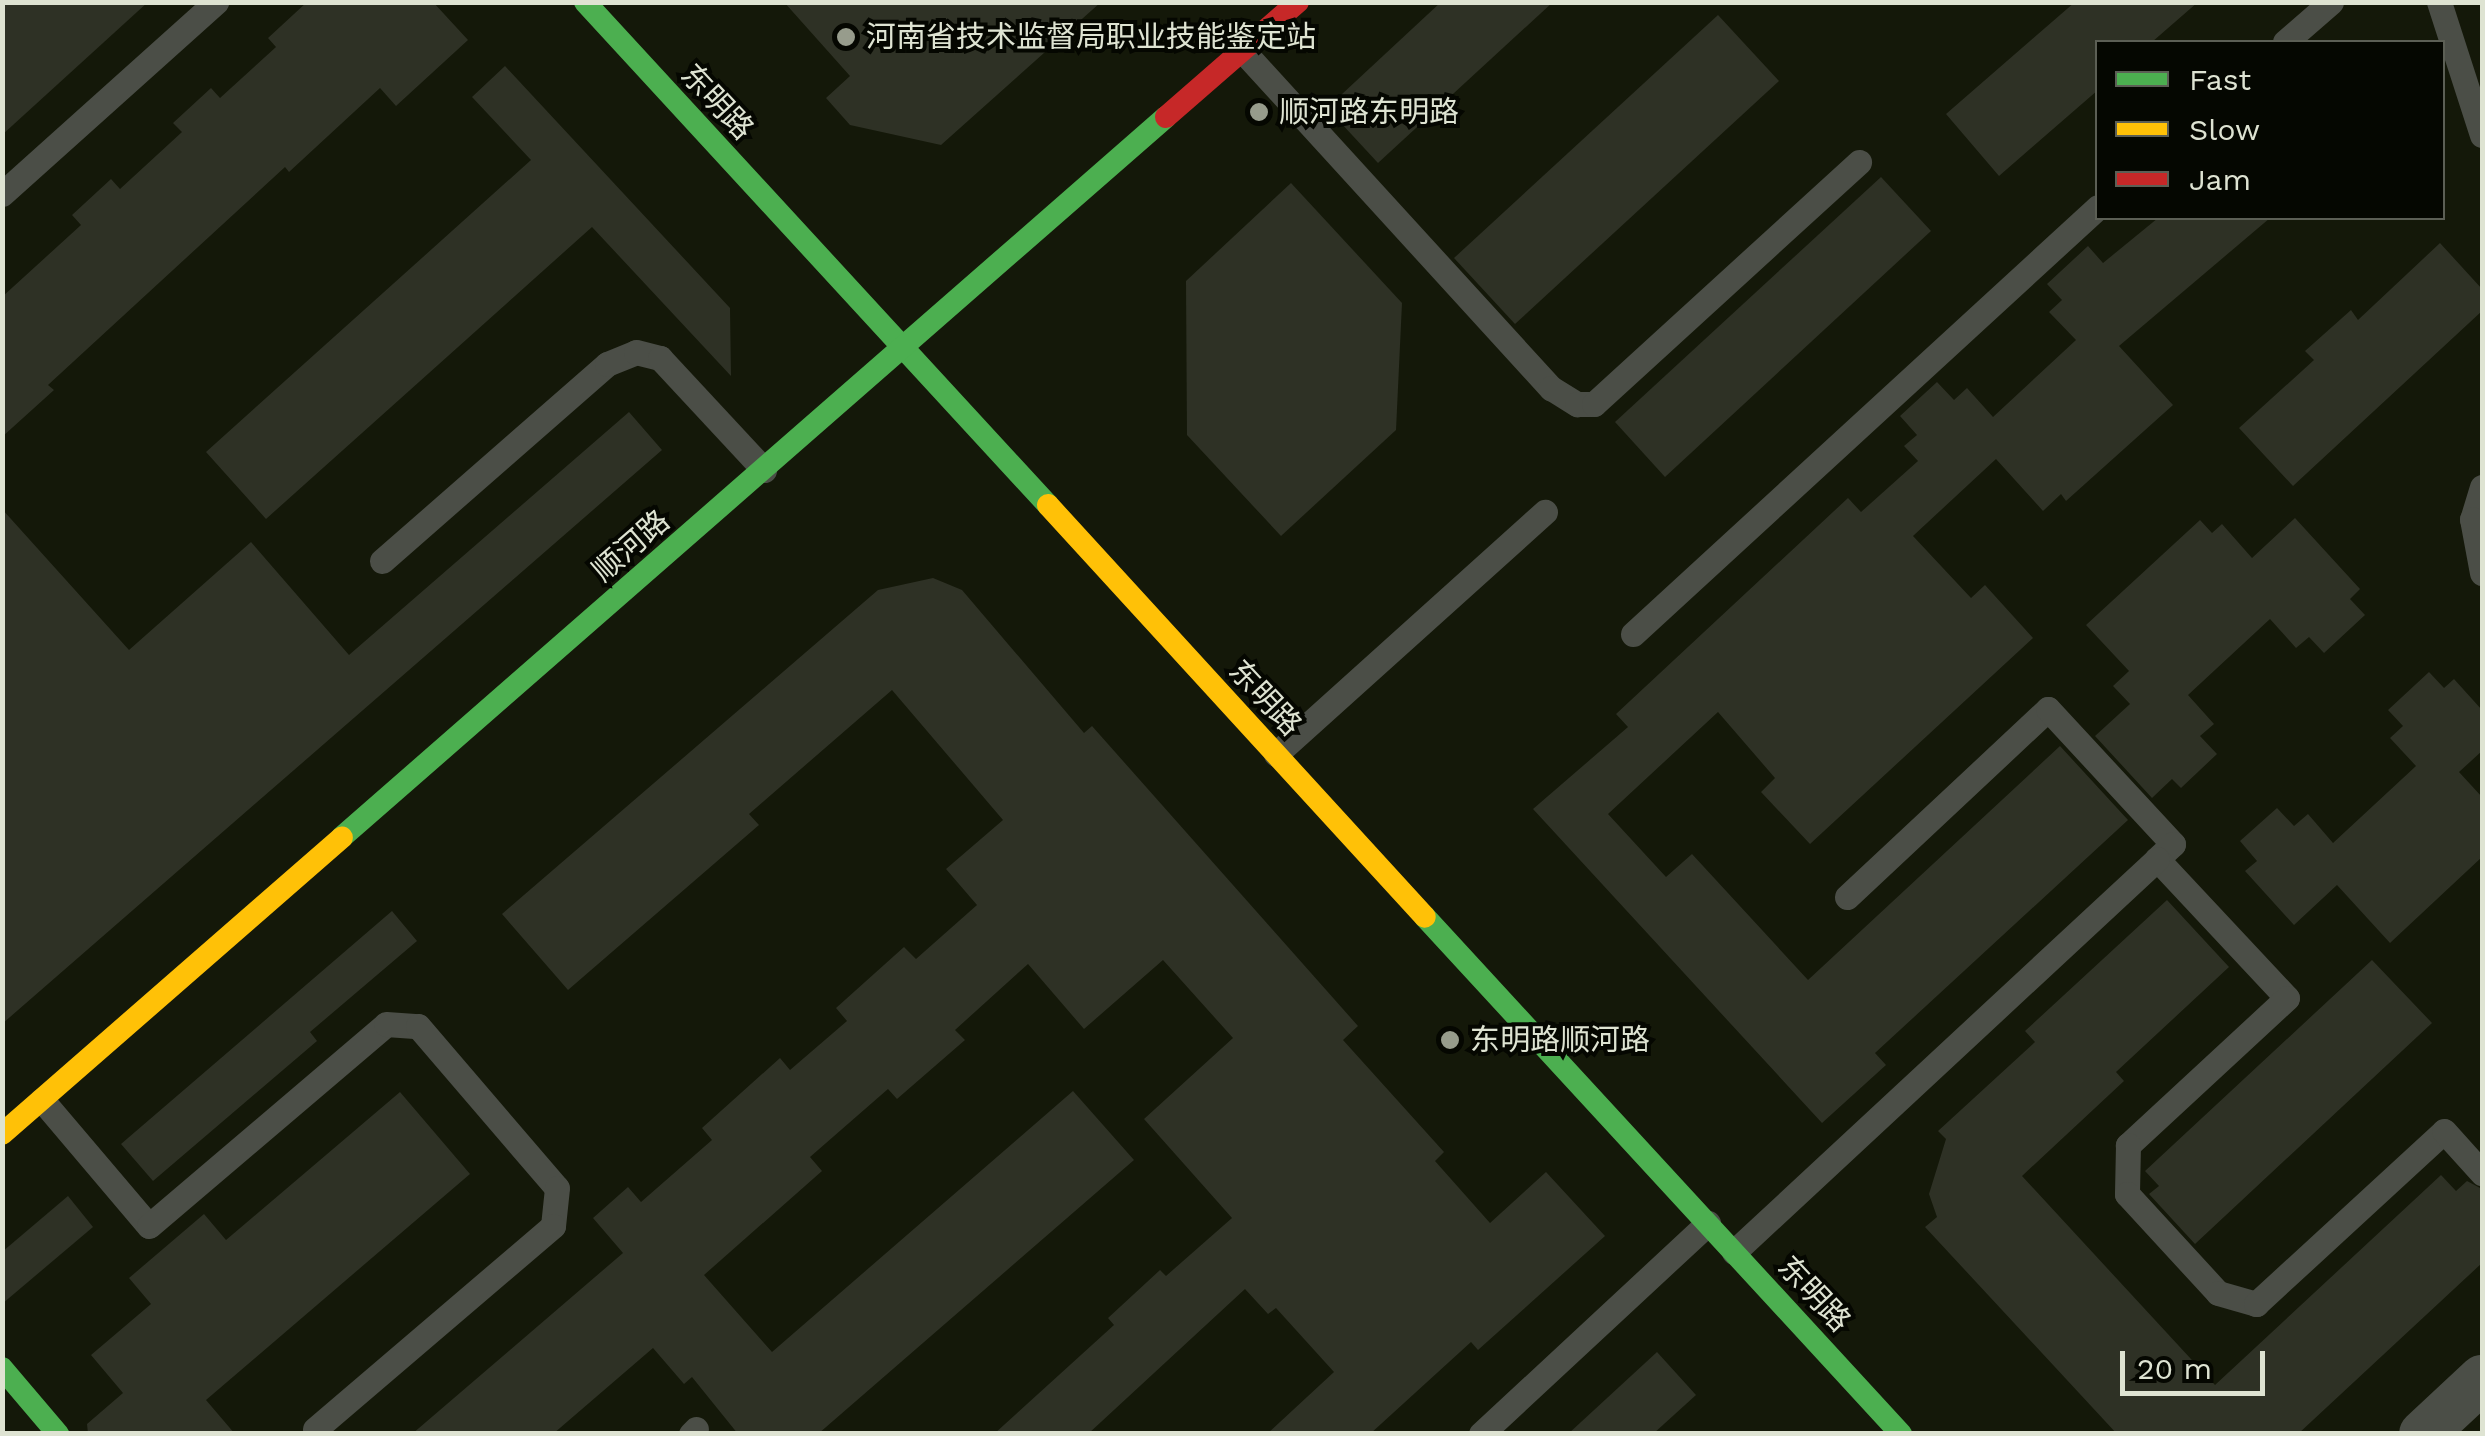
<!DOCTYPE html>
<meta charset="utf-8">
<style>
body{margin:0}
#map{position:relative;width:2485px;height:1436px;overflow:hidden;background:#141809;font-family:"Work Sans","Noto Sans SC",sans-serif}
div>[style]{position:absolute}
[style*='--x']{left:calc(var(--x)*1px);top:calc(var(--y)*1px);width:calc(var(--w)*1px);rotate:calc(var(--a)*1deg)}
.building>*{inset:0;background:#2e3125}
.lane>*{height:25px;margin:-12.5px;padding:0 12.5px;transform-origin:12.5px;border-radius:12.5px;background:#4b4e47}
.street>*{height:48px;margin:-24px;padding:0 24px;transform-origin:24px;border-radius:24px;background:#4b4e47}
.fast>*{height:22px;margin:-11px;padding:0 11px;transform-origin:11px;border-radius:11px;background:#4caf50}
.slow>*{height:22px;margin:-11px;padding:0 11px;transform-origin:11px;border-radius:11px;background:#ffc107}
.jam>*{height:22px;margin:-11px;padding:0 11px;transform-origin:11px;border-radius:11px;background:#c62828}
.dots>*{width:28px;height:28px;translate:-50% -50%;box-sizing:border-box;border:5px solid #050701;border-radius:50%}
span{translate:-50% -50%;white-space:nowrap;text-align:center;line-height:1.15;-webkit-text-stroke:8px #050701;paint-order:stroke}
.poi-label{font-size:30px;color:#dee3d2}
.left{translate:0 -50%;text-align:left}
.street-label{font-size:30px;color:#dee3d2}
.frame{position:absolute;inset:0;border:5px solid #dee3d2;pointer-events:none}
.legend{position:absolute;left:2095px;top:40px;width:350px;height:180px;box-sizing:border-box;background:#050701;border:2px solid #5c5f55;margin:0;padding:12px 18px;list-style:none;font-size:30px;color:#dee3d2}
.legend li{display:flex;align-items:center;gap:20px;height:50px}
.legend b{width:50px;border:2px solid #5c5f55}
.scale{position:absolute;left:2120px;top:1351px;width:145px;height:45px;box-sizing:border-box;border:5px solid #dee3d2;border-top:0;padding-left:12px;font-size:30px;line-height:35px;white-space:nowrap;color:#dee3d2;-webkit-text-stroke:8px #050701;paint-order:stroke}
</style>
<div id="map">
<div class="building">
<i style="clip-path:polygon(2px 2px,148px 2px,2px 135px)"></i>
<i style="clip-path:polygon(307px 2px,433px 2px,468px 40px,396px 106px,380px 88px,289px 172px,285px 167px,48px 385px,54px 390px,2px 437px,2px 297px,81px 225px,72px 215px,111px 179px,120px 189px,182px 132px,173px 123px,211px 88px,220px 98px,276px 47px,268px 38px)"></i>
<i style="clip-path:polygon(784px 2px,1101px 2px,941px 145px,850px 125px,826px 98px,850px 76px)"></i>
<i style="clip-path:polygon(1441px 2px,1553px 2px,1378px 163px,1327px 108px)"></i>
<i style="clip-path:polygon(2075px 2px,2198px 2px,2152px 42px,2098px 42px,2098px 90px,1999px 176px,1946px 114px)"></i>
<i style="clip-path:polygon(1718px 15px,1779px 81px,1515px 324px,1454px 258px)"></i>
<i style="clip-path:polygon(505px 66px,730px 308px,731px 376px,592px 227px,266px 519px,206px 452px,531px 160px,472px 97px)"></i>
<i style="clip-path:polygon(1881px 177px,1931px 231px,1665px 477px,1615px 422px)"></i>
<i style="clip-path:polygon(1291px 183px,1402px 303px,1396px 430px,1281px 536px,1187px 435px,1186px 281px)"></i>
<i style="clip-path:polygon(2158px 218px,2270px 218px,2119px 346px,2173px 405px,2066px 501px,2061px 494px,2043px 511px,1996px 459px,1913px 536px,1971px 598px,1985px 585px,2033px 638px,1810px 844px,1761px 792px,1775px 778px,1718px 712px,1608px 814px,1666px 877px,1692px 854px,1808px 980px,2060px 746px,2128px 820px,1875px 1053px,1886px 1065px,1822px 1123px,1533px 809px,1628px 727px,1616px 714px,1848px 498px,1861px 512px,1918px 461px,1904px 446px,1917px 435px,1900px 416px,1937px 382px,1954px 400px,1967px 388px,1993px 417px,2076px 340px,2049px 312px,2062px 300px,2047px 284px,2088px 246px,2103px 263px)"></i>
<i style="clip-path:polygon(2440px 243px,2482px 289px,2482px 311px,2293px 486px,2239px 428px,2314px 360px,2305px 351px,2351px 310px,2358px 320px)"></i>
<i style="clip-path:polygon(629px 412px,662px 450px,2px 1024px,2px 509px,129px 650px,251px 542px,349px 655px)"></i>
<i style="clip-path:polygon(2295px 518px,2360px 589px,2350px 599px,2365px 615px,2324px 653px,2309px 637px,2296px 648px,2270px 619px,2188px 695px,2214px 724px,2200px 736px,2217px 754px,2181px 788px,2172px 779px,2152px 798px,2095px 736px,2130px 704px,2113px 686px,2129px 671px,2086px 625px,2200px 520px,2212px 533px,2222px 524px,2252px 558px)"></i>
<i style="clip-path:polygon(933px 578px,962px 590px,1084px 733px,1092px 726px,1358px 1026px,1343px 1040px,1444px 1152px,1435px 1161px,1490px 1223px,1546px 1172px,1605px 1236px,1478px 1350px,1471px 1342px,1370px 1434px,1267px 1434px,1334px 1372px,1276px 1308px,1268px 1314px,1245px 1289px,1088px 1434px,994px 1434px,1114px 1325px,1108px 1318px,1160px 1270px,1166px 1276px,1232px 1218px,1144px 1119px,1233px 1038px,1163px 960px,1084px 1029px,1028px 964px,955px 1030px,965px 1040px,897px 1099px,888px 1089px,810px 1157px,822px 1171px,704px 1275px,772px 1352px,1073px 1091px,1134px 1160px,818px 1434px,738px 1434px,692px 1377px,684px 1384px,653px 1348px,553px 1434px,412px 1434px,623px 1253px,593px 1218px,628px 1187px,641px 1202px,712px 1140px,702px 1128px,780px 1058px,790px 1070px,847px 1021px,836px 1008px,904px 947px,916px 959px,977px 905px,946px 869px,1003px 820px,892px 690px,749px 814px,759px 825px,568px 990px,502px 914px,878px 590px)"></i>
<i style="clip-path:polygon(2429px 672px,2444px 688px,2454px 679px,2482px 710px,2482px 751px,2459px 772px,2482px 797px,2482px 857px,2390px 943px,2337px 885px,2294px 925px,2245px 871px,2257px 861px,2240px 841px,2277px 808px,2294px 826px,2308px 814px,2333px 843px,2416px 766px,2390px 738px,2403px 726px,2388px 710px)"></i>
<i style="clip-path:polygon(2167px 900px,2229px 967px,2116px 1072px,2124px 1081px,2022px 1176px,2215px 1385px,2441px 1175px,2456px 1191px,2467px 1181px,2482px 1189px,2482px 1263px,2298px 1434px,2117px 1434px,1925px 1227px,1937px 1217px,1929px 1194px,1946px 1139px,1938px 1131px,2035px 1042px,2025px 1031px)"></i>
<i style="clip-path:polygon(392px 911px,417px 941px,310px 1032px,317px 1041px,153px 1181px,121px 1144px)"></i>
<i style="clip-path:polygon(2372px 960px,2432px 1023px,2195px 1244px,2149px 1194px,2159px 1186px,2145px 1171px)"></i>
<i style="clip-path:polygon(400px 1092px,470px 1174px,206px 1400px,235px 1434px,88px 1434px,87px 1424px,123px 1393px,91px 1355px,151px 1304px,129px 1278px,204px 1214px,226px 1240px)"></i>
<i style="clip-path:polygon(68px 1196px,93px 1227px,2px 1304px,2px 1252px)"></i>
<i style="clip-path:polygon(1657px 1352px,1696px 1395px,1653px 1434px,1568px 1434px)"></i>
</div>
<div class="lane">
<i style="--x:2439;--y:2;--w:140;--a:72.1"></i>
<i style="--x:2285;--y:42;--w:61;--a:-41"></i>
<i style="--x:1243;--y:51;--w:457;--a:47.6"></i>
<i style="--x:1551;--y:388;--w:31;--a:32"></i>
<i style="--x:1577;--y:404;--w:17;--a:0"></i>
<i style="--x:1594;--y:404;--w:359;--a:-42.4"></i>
<i style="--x:2;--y:194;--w:288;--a:-41.9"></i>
<i style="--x:2482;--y:487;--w:34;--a:107"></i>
<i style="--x:2472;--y:519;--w:55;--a:79.5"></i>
<i style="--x:382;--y:561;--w:299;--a:-41.2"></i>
<i style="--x:607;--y:364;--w:31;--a:-22"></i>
<i style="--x:636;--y:352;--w:25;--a:14"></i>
<i style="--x:660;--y:358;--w:153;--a:47.1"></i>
<i style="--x:1633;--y:634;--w:631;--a:-42.56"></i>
<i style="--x:1276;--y:754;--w:362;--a:-42"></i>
<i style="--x:1847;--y:897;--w:275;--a:-43.1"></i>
<i style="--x:2048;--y:709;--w:184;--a:47.2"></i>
<i style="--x:2173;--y:844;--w:22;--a:137"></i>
<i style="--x:2157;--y:859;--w:190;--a:46.9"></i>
<i style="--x:2287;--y:998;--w:217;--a:137.2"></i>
<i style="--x:2128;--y:1145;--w:49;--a:91.2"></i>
<i style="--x:2127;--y:1194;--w:134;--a:47.4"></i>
<i style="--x:2218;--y:1293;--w:40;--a:16"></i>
<i style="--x:2256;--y:1304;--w:255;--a:-42.6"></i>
<i style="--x:2444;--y:1131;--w:57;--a:47.9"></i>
<i style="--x:42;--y:1100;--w:165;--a:49.7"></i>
<i style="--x:149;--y:1226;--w:311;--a:-40.4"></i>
<i style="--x:386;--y:1024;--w:32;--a:4"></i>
<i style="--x:418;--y:1026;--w:213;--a:49.4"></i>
<i style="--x:557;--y:1188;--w:38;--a:96"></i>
<i style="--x:553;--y:1226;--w:313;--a:139.5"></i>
<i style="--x:1734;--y:1252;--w:577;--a:-42.89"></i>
<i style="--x:691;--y:1434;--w:7;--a:-45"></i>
<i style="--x:1481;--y:1434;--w:310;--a:-42.9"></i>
</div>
<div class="street">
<i style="--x:2423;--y:1434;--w:81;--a:-43"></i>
</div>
<div class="fast">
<i style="--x:585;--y:2;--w:684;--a:47.37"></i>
<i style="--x:342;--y:837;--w:1094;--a:-41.15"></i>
<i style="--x:1425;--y:917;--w:703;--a:47.36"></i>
<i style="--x:2;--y:1368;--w:87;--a:49.7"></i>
</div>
<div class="slow">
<i style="--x:1048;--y:505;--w:558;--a:47.54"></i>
<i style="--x:2;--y:1134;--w:451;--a:-41.1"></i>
</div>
<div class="jam">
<i style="--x:1166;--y:117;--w:175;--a:-41.1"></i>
</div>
<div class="dots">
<i style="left:846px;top:37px;background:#979c8c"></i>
<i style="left:1259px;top:112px;background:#979c8c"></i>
<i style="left:1450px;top:1040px;background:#979c8c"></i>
</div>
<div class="poi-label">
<span class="left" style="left:866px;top:37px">河南省技术监督局职业技能鉴定站</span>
<span class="left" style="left:1279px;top:112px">顺河路东明路</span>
<span class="left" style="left:1470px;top:1040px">东明路顺河路</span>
</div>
<div class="street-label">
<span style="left:717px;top:102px;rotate:47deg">东明路</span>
<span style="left:631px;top:546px;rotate:-41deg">顺河路</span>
<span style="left:1265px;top:698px;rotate:47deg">东明路</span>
<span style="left:1814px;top:1294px;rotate:47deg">东明路</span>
</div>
<div class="frame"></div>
<ul class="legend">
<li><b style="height:12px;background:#4caf50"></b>Fast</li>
<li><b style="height:12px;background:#ffc107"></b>Slow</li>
<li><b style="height:12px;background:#c62828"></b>Jam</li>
</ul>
<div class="scale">20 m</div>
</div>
